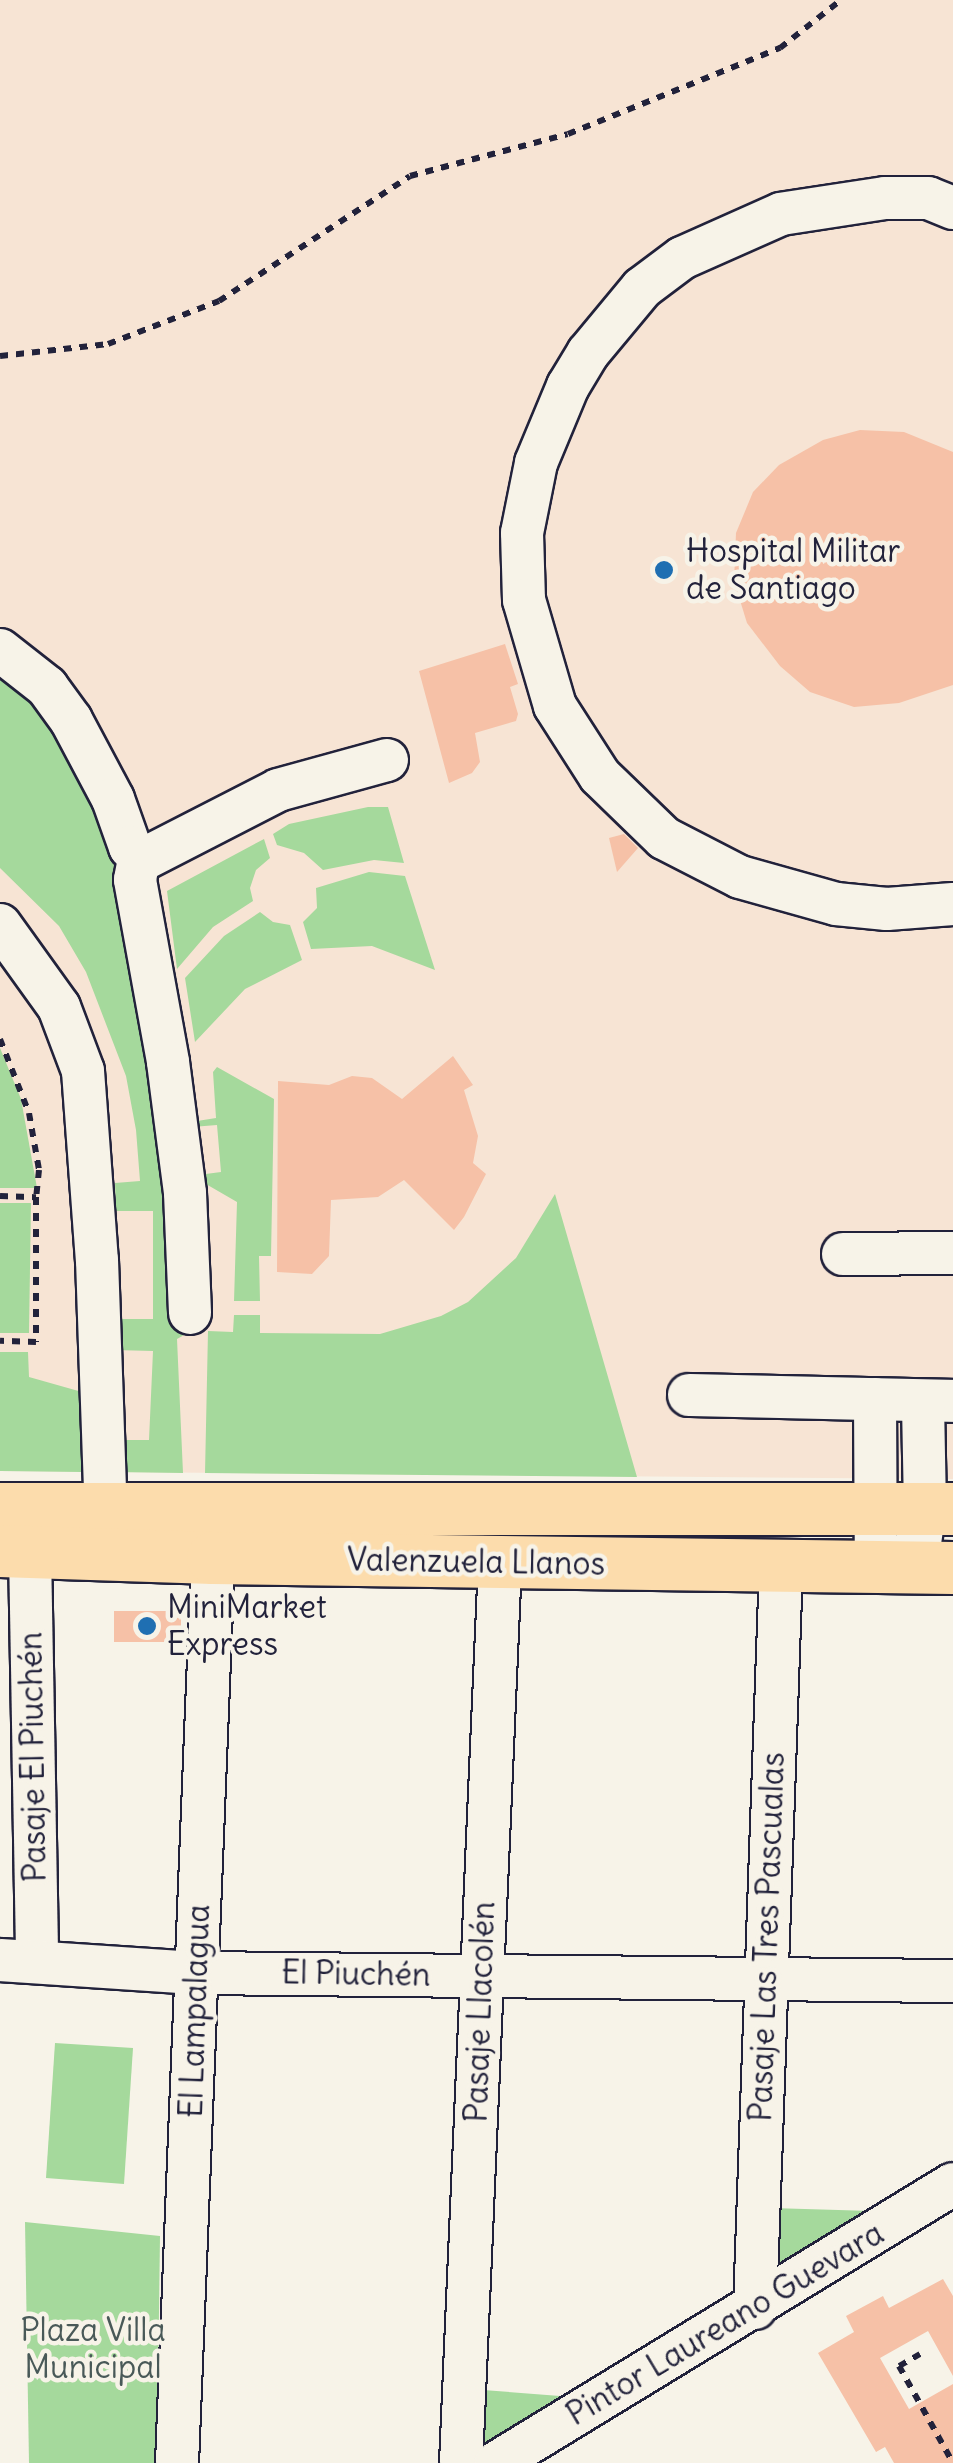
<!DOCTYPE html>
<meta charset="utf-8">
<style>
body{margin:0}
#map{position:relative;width:953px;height:2463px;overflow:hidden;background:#f7f3e8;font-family:Delius,sans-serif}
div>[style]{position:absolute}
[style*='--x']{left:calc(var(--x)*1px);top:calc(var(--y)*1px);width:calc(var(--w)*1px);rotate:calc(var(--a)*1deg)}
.built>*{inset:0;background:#f7e4d4}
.green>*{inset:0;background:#a5d99c}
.building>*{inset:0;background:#f6c1a7}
.path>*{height:6px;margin-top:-3px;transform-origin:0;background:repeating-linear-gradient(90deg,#22223b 0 8px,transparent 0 16px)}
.roads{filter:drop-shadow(2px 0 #22223b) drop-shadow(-2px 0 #22223b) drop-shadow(0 2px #22223b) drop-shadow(0 -2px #22223b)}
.minor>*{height:42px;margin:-21px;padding:0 21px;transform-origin:21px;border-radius:21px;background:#f7f3e8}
.major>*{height:52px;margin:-26px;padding:0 26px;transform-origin:26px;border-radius:26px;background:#fcdcac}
.dots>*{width:28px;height:28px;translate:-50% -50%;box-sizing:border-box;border:5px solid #f7f3e8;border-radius:50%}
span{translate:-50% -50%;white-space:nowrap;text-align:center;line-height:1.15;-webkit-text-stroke:9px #f7f3e8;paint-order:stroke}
.poi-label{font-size:32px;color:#22223b}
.left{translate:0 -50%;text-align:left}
.street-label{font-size:32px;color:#22223b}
.park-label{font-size:32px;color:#495958}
</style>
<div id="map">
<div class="built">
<i style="clip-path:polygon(0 0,953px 0,953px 1479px,0 1471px)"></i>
</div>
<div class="green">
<i style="clip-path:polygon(0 665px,53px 716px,109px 837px,126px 896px,157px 1080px,169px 1317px,192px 1321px,193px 1330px,177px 1339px,183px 1473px,114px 1472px,112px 1440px,149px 1440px,153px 1351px,114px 1350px,113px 1319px,153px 1319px,153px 1211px,116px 1211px,115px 1183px,140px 1181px,136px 1130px,126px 1076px,86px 972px,59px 926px,0 868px)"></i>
<i style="clip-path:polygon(368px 807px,388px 807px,404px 863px,374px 860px,323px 870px,304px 853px,277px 845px,273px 834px,289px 824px)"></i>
<i style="clip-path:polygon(264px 839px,270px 858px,256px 870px,250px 888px,253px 901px,213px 927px,177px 969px,167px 891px)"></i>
<i style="clip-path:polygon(369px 872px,405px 876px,435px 970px,372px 946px,311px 949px,303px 922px,317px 908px,316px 888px)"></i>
<i style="clip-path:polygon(260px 912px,273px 922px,290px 925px,302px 960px,245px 989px,195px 1042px,185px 978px,224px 936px)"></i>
<i style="clip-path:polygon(0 1048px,21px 1099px,37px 1188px,0 1188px)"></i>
<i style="clip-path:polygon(217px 1067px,274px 1099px,271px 1256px,259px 1256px,260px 1301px,234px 1301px,237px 1202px,199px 1180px,198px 1175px,221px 1172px,217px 1125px,192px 1127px,191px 1122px,216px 1118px,213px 1072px)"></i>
<i style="clip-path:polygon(555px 1194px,637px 1477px,205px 1473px,208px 1331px,233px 1332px,234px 1315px,260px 1315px,260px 1333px,380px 1334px,441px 1316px,468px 1302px,516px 1258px)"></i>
<i style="clip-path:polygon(0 1203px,31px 1203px,29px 1333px,0 1333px)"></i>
<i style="clip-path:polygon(0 1352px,28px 1352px,29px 1377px,82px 1392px,82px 1472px,0 1471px)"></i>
<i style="clip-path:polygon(55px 2043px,133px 2048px,124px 2184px,46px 2178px)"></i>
<i style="clip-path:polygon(771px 2208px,872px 2211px,769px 2278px)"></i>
<i style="clip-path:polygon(25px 2222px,160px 2236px,157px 2463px,29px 2463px)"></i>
<i style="clip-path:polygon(483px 2390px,573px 2397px,479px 2460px)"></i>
</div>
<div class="building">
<i style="clip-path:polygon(860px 430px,904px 432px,953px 452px,953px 685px,899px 703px,854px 707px,810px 692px,780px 666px,747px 623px,734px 581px,736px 533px,753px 492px,779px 465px,823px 440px)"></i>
<i style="clip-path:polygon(505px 644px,518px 684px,510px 687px,518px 714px,516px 721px,475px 733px,480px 762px,472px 773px,449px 783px,419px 671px)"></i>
<i style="clip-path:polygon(624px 834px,638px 848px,617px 872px,609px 838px)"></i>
<i style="clip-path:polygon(453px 1056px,473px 1085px,464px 1090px,478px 1136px,473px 1163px,486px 1174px,464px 1217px,454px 1230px,404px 1180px,378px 1197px,331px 1200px,329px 1256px,312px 1274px,277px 1272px,278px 1081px,329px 1085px,352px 1076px,372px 1078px,402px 1099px)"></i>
<i style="clip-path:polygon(114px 1611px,181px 1611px,181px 1642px,114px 1642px)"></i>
<i style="clip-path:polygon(943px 2279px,953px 2296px,953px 2376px,928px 2331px,880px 2358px,909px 2409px,953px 2384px,953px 2463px,894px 2463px,885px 2447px,876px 2452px,818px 2353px,854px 2332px,846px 2316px,883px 2296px,889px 2308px)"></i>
</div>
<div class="path">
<i style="--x:0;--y:356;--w:109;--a:-6.3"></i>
<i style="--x:108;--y:344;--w:119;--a:-21.2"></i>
<i style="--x:219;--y:301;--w:228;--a:-33.2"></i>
<i style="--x:410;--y:176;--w:163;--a:-14.9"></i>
<i style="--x:568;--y:134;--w:229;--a:-22.1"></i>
<i style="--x:780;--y:48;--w:78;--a:-38.2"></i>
<i style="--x:0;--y:1039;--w:79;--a:68.6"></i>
<i style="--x:29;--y:1113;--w:58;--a:80"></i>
<i style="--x:39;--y:1170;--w:27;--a:96"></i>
<i style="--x:0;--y:1196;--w:36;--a:2"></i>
<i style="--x:36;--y:1197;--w:145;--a:90"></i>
<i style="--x:36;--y:1342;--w:36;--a:-178"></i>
<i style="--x:920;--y:2354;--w:24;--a:150"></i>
<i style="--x:899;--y:2366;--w:111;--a:60.9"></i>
</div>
<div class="roads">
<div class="minor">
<i style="--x:953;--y:208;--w:27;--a:-158"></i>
<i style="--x:928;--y:198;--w:43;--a:180"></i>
<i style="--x:885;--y:198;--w:105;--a:171.3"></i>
<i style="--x:781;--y:214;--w:108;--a:156"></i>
<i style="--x:682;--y:258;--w:50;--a:143.1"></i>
<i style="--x:642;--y:288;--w:85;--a:129.7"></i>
<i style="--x:588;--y:353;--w:39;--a:121"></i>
<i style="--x:568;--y:386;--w:83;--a:112.6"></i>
<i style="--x:536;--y:463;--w:71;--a:101.3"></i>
<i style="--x:522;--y:533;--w:67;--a:88.3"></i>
<i style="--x:524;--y:600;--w:110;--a:73.7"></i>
<i style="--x:555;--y:706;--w:83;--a:57.3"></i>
<i style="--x:600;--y:776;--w:89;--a:44.1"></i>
<i style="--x:664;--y:838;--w:85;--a:27.2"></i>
<i style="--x:740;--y:877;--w:100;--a:15.7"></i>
<i style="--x:836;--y:904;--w:51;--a:5.6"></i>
<i style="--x:887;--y:909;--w:66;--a:-4.3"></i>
<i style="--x:0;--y:650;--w:60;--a:38.2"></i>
<i style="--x:47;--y:687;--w:41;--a:54"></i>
<i style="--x:71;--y:720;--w:89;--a:62"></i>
<i style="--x:113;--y:799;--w:51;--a:70.5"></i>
<i style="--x:130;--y:847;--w:18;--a:47"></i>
<i style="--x:142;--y:860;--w:153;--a:-27.2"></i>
<i style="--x:278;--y:790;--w:113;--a:-15.4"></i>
<i style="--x:139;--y:859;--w:21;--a:101"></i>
<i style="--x:135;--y:880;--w:185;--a:79.7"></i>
<i style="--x:168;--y:1062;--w:132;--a:82.6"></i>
<i style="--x:185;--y:1193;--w:120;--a:87.6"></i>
<i style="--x:0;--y:925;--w:101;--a:54.3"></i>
<i style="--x:59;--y:1007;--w:68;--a:69.4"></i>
<i style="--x:83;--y:1071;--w:190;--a:85.8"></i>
<i style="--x:97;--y:1260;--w:280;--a:88"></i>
<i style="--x:843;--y:1254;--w:110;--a:-0.5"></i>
<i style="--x:689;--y:1395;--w:264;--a:1.3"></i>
<i style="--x:875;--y:1399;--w:169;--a:89.7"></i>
<i style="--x:30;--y:1551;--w:411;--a:89"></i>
<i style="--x:891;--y:1568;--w:38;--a:-41"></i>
<i style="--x:920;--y:1543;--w:35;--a:-82"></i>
<i style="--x:925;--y:1508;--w:107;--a:-91.1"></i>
<i style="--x:0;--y:1960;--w:197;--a:3.8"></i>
<i style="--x:197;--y:1973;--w:756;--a:0.61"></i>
<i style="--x:755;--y:2308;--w:741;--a:-87.99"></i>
<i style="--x:177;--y:2463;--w:906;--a:-87.72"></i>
<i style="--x:461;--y:2463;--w:902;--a:-87.52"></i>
<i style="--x:496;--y:2463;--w:535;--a:-31.4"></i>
</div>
<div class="major">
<i style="--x:0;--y:1509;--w:953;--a:0"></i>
<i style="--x:0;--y:1551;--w:213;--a:1.9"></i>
<i style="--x:213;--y:1558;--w:740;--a:0.77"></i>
</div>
</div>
<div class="dots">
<i style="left:664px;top:570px;background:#1f6fb2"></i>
<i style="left:147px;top:1626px;background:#1f6fb2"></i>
</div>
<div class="poi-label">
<span class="left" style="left:686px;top:570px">Hospital Militar<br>de Santiago</span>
<span class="left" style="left:167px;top:1626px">MiniMarket<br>Express</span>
</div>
<div class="street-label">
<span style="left:476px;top:1562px;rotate:1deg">Valenzuela Llanos</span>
<span style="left:33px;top:1757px;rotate:-91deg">Pasaje El Piuchén</span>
<span style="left:767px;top:1937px;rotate:-88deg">Pasaje Las Tres Pascualas</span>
<span style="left:356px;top:1974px;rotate:1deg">El Piuchén</span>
<span style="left:195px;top:2011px;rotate:-88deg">El Lampalagua</span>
<span style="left:480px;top:2012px;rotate:-88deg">Pasaje Llacolén</span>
<span style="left:725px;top:2324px;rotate:-31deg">Pintor Laureano Guevara</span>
</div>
<div class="park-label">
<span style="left:93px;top:2349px">Plaza Villa<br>Municipal</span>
</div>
</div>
